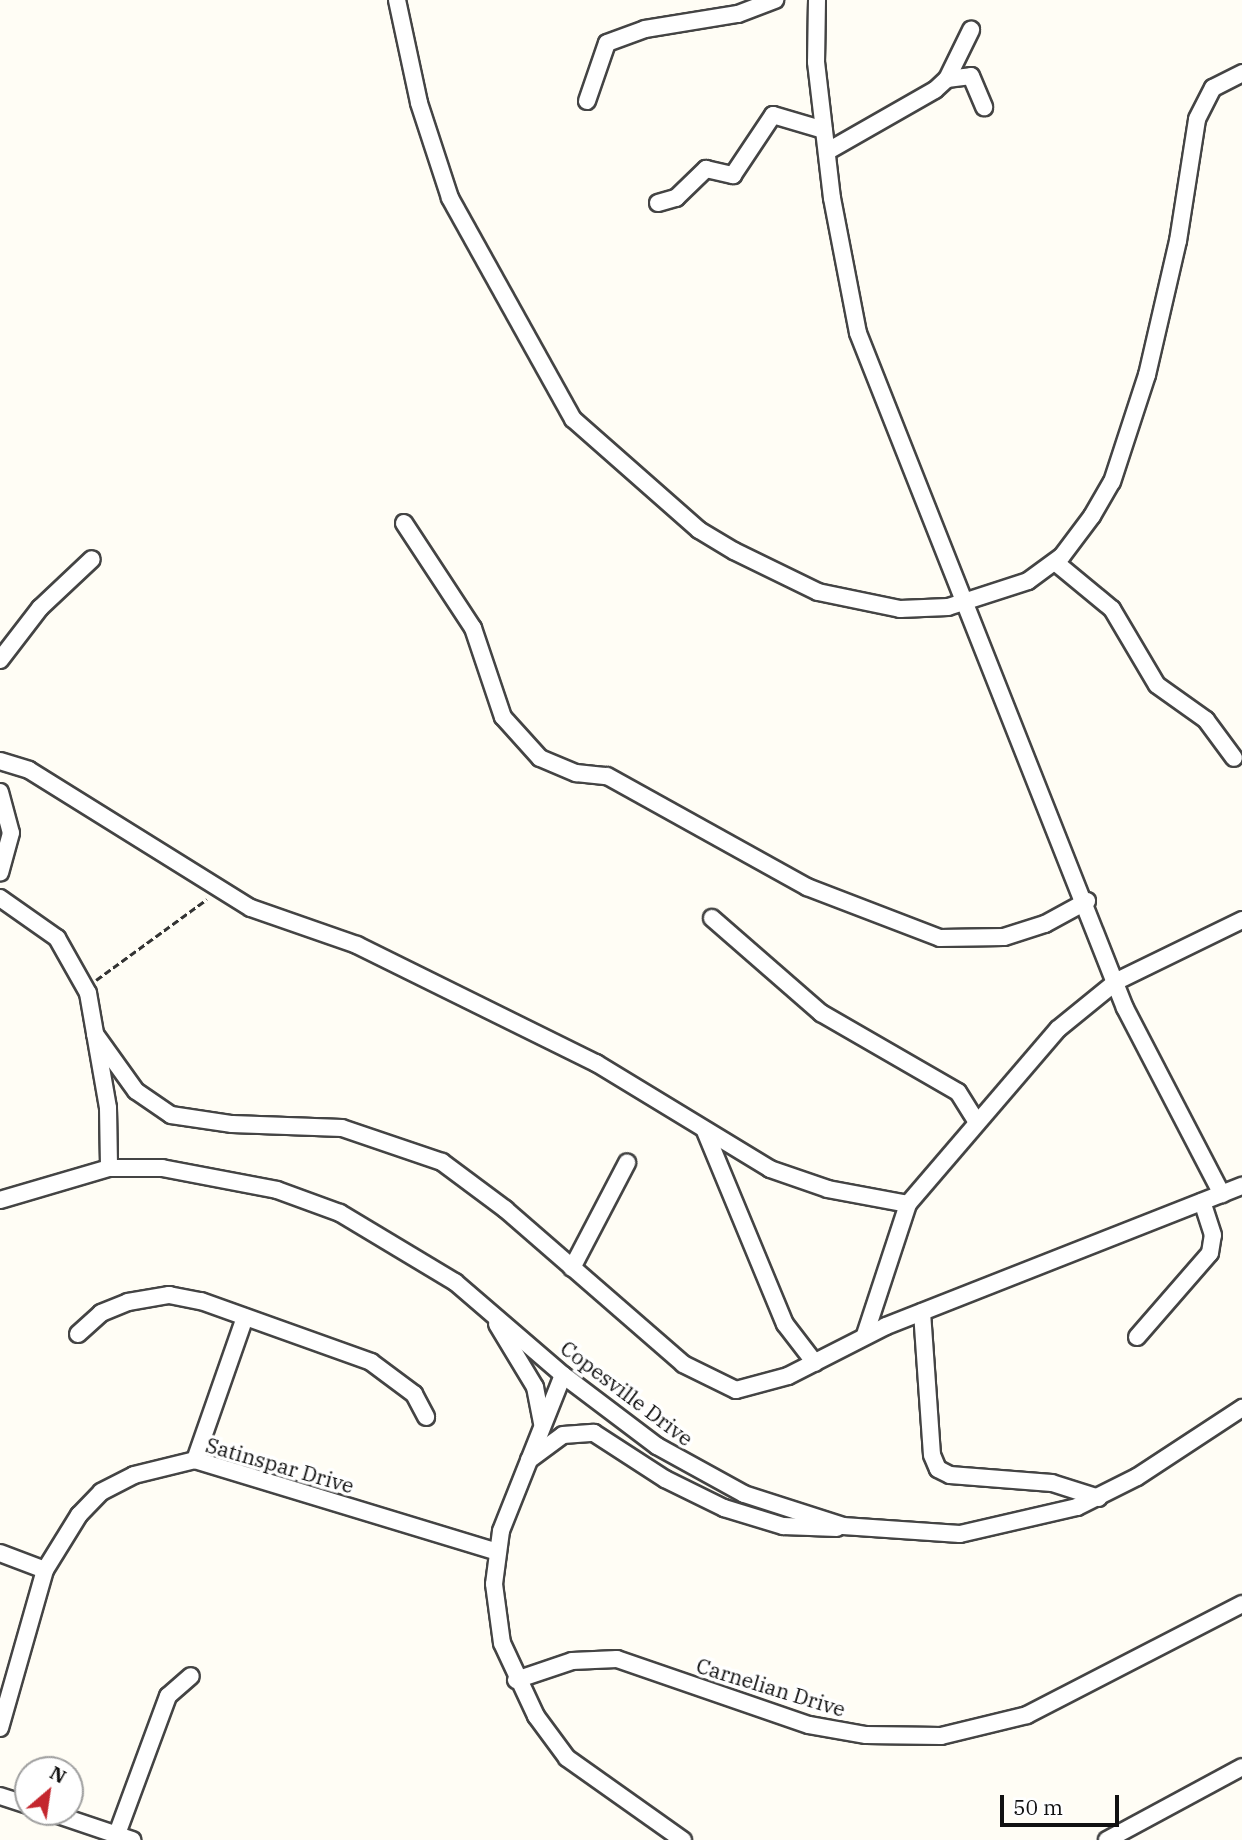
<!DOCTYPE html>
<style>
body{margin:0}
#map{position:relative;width:1242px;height:1840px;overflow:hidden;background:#fffdf5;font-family:"IBM Plex Serif",serif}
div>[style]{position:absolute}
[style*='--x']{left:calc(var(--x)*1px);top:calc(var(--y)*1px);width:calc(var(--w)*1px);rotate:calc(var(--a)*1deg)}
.path>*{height:2.5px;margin-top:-1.25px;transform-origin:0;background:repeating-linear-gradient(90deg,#333 0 7px,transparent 0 10.5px)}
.roads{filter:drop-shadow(2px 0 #444) drop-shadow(-2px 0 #444) drop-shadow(0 2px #444) drop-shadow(0 -2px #444)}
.minor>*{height:16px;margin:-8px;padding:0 8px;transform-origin:8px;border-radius:8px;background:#fff}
span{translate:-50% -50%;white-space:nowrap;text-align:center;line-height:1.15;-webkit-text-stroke:7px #fff;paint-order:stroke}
.street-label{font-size:21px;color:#111}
.north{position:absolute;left:14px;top:1756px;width:70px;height:70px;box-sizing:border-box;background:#fff;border:2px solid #a0a0a0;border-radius:50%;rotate:29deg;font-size:19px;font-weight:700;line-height:28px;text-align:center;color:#111}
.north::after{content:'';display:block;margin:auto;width:24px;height:32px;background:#c4262e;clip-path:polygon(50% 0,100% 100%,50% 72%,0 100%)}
.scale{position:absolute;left:1000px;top:1795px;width:119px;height:32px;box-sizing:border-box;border:4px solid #111;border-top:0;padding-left:9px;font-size:21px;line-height:24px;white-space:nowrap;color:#111;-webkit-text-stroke:5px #fff;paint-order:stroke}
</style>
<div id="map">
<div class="path">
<i style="--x:96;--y:980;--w:137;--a:-36.1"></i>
</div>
<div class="roads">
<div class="minor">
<i style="--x:397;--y:0;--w:105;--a:77.9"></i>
<i style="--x:419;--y:103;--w:100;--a:71.9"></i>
<i style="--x:450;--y:198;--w:253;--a:60.9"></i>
<i style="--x:573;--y:419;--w:168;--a:41.4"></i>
<i style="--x:699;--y:530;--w:41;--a:31"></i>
<i style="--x:734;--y:551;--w:93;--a:26"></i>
<i style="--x:818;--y:592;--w:84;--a:11.7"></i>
<i style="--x:900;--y:609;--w:48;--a:-2.4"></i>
<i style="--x:948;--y:607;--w:84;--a:-18"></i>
<i style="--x:1028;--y:581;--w:42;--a:-36.3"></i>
<i style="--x:1062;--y:556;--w:50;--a:-53.1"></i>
<i style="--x:1092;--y:516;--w:39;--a:-60"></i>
<i style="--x:1112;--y:482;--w:113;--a:-71.9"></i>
<i style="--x:1147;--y:375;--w:138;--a:-77"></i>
<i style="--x:1178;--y:241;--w:123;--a:-81.1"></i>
<i style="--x:1197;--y:119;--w:35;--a:-63"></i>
<i style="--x:1213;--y:88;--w:33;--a:-27"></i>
<i style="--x:817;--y:0;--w:62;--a:90.9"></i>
<i style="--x:816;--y:62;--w:137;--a:83.3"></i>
<i style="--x:832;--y:198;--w:137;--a:79.1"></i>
<i style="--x:858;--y:333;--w:726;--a:68.42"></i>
<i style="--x:1125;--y:1008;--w:210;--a:62.5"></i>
<i style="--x:947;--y:79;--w:24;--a:-7"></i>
<i style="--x:971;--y:76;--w:34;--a:67"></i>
<i style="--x:587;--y:101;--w:61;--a:-71"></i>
<i style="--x:607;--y:43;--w:40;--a:-20.2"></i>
<i style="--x:645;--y:29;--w:94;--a:-9.2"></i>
<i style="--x:738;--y:14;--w:40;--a:-21"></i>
<i style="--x:828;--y:151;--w:123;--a:-29.7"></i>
<i style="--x:935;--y:90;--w:16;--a:-43"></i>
<i style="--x:947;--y:79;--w:55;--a:-63.9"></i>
<i style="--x:658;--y:203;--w:19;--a:-16"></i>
<i style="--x:676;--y:198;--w:42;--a:-44"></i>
<i style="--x:706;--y:169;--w:28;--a:13"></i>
<i style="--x:733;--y:175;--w:72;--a:-56.3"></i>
<i style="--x:773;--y:115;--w:53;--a:16.4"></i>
<i style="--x:404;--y:523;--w:126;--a:56.7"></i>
<i style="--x:473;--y:628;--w:94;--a:71.4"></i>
<i style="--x:503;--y:717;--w:55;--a:47.9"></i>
<i style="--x:540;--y:758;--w:39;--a:23"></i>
<i style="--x:576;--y:773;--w:31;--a:6"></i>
<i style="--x:607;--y:776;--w:229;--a:29"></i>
<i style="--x:807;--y:887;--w:142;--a:21"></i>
<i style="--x:940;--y:938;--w:64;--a:-0.9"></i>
<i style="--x:1004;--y:937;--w:43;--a:-17.6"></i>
<i style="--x:1045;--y:924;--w:48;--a:-28.7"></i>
<i style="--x:1055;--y:562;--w:74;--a:39.5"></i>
<i style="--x:1112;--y:609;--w:88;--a:59.4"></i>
<i style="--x:1157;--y:685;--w:60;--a:35.5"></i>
<i style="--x:1206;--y:720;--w:47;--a:53.6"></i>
<i style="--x:0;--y:660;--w:66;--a:-52.4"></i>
<i style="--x:40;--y:608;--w:71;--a:-43.3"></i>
<i style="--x:0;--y:761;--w:30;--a:17"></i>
<i style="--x:29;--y:770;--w:261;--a:31.9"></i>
<i style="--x:251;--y:908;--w:112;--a:19.2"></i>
<i style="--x:357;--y:945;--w:267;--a:26.3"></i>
<i style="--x:596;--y:1063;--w:204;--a:31.3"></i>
<i style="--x:770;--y:1169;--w:61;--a:19"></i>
<i style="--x:828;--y:1189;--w:81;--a:10.6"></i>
<i style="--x:0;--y:792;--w:42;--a:75"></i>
<i style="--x:11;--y:833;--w:41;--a:105.4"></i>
<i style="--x:0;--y:898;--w:70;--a:35.1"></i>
<i style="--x:57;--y:938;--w:63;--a:60.6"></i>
<i style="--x:88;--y:993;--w:117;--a:80.1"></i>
<i style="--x:108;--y:1108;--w:60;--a:89"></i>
<i style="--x:712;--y:918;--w:145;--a:41.1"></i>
<i style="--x:821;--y:1013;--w:158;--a:30"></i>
<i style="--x:958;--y:1092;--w:34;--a:58"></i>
<i style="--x:95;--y:1034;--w:70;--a:54.3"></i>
<i style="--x:136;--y:1091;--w:42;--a:34.4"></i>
<i style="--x:171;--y:1115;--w:62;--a:8.4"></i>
<i style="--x:232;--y:1124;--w:110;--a:2.1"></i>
<i style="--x:342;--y:1128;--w:106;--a:18.8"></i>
<i style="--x:442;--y:1162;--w:79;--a:36.7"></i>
<i style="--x:505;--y:1209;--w:236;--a:41"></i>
<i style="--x:683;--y:1364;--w:59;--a:26.1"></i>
<i style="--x:736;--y:1390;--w:54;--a:-15.1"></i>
<i style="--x:788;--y:1376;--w:110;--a:-27"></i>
<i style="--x:886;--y:1326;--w:383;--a:-21.5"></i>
<i style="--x:705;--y:1131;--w:209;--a:67.5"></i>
<i style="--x:785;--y:1324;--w:49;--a:52.4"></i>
<i style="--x:0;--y:1200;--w:114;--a:-16.4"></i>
<i style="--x:109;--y:1168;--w:53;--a:0"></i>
<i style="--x:162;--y:1168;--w:117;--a:10.8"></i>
<i style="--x:277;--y:1190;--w:67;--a:20.1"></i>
<i style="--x:340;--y:1213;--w:134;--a:31"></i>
<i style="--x:455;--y:1282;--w:143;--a:40.7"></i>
<i style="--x:563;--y:1375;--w:118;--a:37.1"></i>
<i style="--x:657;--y:1446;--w:99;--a:28.9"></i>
<i style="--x:744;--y:1494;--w:104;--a:17.9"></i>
<i style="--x:843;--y:1526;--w:117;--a:3.9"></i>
<i style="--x:960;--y:1534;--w:120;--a:-13"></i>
<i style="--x:1077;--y:1507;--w:67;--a:-26.6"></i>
<i style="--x:1137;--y:1477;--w:126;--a:-33.3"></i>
<i style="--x:572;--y:1268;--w:119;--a:-62.4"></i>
<i style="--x:922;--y:1312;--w:143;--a:86"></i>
<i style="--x:932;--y:1455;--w:15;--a:67"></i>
<i style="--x:938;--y:1469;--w:13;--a:27"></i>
<i style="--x:950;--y:1475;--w:102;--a:4.5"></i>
<i style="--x:1052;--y:1483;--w:49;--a:17.7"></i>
<i style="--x:497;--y:1324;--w:74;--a:58.9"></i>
<i style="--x:535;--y:1387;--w:37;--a:79"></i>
<i style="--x:78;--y:1334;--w:31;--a:-42"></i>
<i style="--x:101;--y:1313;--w:29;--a:-22"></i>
<i style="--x:128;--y:1302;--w:42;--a:-9.7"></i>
<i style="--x:169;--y:1295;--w:33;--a:11"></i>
<i style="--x:201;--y:1301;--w:181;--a:19.7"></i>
<i style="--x:371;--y:1362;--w:54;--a:36.7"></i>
<i style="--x:414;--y:1394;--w:26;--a:62"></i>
<i style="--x:865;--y:1335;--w:138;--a:-71.8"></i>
<i style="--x:908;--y:1204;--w:230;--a:-49.4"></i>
<i style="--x:1058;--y:1029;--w:76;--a:-39.1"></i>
<i style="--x:1117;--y:981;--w:139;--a:-26"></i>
<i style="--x:1137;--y:1337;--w:111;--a:-49"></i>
<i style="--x:1210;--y:1253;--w:18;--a:-81"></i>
<i style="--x:1213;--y:1235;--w:35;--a:-108"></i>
<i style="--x:563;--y:1375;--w:168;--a:111.7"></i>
<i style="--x:501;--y:1531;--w:53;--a:97.5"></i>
<i style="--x:494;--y:1584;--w:60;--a:82.3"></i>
<i style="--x:502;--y:1643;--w:81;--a:65"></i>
<i style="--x:536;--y:1716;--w:52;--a:53.6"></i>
<i style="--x:567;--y:1758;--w:142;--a:35.3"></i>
<i style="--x:195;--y:1460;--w:151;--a:-70.7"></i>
<i style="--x:529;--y:1460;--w:42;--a:-36.3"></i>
<i style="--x:563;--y:1435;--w:31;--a:-4"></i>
<i style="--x:594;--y:1433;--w:85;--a:32.9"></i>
<i style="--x:665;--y:1479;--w:66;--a:26.2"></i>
<i style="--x:724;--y:1508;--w:62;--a:17"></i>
<i style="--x:783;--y:1526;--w:54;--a:2.1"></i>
<i style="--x:0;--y:1553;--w:48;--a:20.7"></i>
<i style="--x:516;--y:1680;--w:59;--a:-18.7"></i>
<i style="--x:572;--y:1661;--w:45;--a:-2.5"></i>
<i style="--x:617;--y:1659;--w:203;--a:19"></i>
<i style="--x:809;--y:1725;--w:58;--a:10"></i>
<i style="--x:866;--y:1735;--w:75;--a:0.8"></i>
<i style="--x:941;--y:1736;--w:89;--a:-13.7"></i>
<i style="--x:1027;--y:1715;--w:242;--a:-27.3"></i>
<i style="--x:0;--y:1728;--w:164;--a:-74.1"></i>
<i style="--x:45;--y:1570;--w:65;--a:-58.3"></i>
<i style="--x:79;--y:1515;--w:32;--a:-46"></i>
<i style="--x:101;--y:1492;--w:37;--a:-27"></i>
<i style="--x:134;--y:1475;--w:63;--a:-13.8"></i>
<i style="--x:195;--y:1460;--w:316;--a:16.9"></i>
<i style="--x:0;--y:1796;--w:29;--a:18"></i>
<i style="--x:49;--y:1812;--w:88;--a:18.6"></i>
<i style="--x:117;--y:1834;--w:147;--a:-69.7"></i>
<i style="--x:168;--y:1696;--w:30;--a:-41"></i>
<i style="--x:1107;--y:1840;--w:153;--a:-28.4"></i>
</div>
</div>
<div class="street-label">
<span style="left:627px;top:1393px;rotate:37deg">Copesville Drive</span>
<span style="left:280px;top:1465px;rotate:16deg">Satinspar Drive</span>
<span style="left:771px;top:1687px;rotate:17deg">Carnelian Drive</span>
</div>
<div class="north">N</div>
<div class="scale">50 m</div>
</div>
